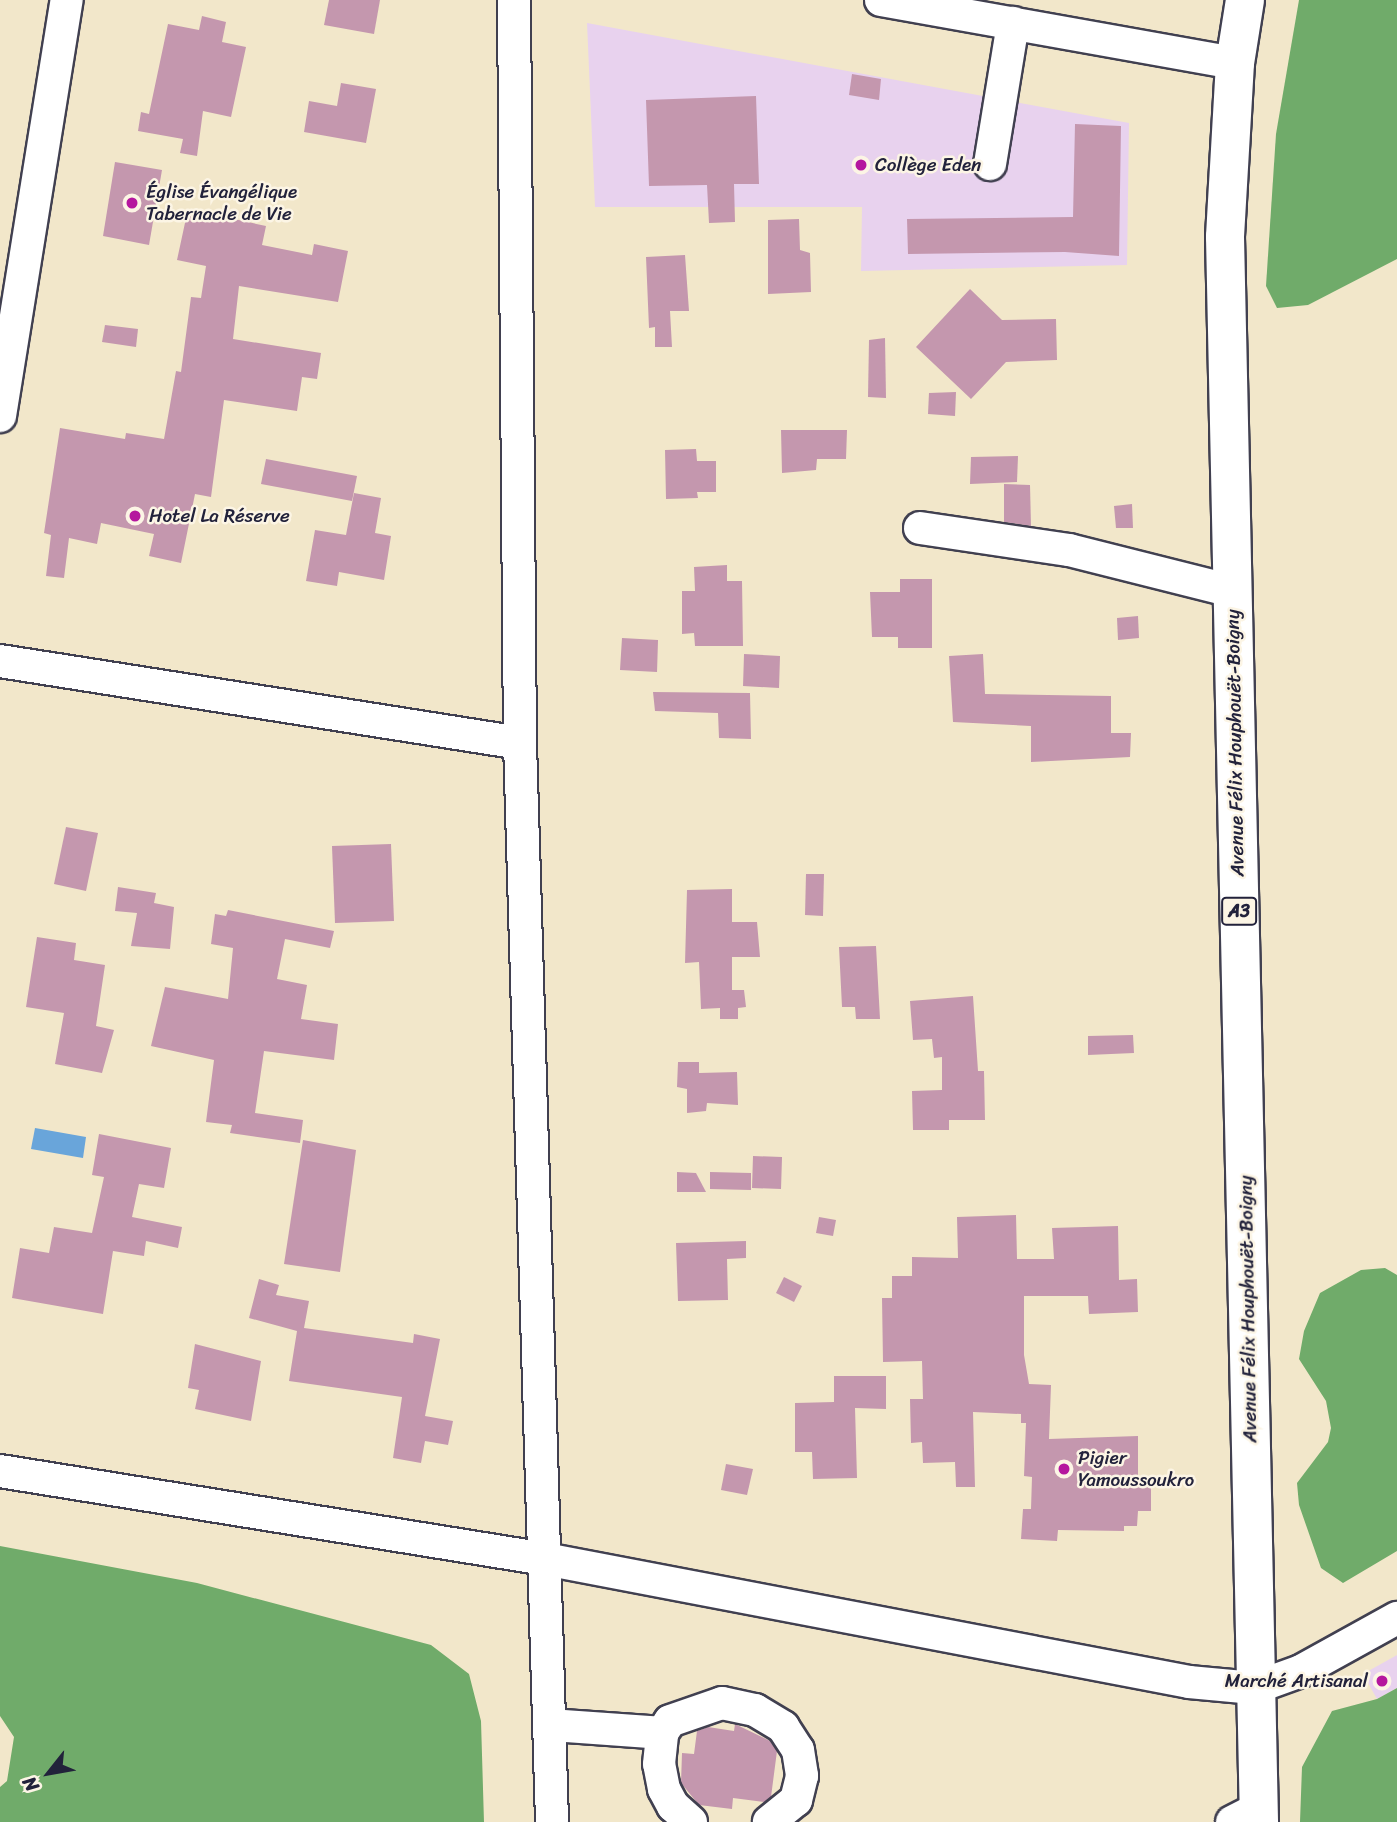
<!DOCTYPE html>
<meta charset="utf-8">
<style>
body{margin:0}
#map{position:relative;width:1397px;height:1822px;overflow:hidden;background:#f2e7ca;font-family:Sriracha,sans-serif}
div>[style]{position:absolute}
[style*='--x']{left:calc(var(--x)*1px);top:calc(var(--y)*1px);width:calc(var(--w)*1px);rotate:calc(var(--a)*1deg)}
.built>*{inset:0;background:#e8d2ee}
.forest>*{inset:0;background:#70ab6a}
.water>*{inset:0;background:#69a5da}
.building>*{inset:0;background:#c497ae}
.roads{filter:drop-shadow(2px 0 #414050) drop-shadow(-2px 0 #414050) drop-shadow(0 2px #414050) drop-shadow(0 -2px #414050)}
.minor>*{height:32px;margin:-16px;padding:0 16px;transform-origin:16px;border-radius:16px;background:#fff}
.highway>*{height:38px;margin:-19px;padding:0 19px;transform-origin:19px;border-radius:19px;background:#fff}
.dots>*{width:19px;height:19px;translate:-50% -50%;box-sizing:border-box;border:4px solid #fcf5e5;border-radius:50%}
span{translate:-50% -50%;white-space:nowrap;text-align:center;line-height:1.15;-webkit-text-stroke:5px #fcf5e5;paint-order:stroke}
.shield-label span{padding:2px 5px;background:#fcf5e5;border:2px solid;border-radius:5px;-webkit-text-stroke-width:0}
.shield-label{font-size:18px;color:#22223b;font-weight:700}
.poi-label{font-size:19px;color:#22223b}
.left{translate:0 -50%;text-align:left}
.right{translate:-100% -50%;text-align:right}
.street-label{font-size:19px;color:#22223b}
.north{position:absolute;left:14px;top:1738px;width:70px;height:70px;-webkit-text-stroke:5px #fcf5e5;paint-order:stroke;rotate:239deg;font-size:19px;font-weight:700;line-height:28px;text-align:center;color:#22223b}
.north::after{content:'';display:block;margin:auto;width:24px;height:32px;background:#22223b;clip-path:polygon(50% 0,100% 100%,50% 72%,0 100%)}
</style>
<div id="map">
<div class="built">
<i style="clip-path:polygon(587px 23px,1129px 123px,1127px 265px,861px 271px,862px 207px,595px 207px)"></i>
<i style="clip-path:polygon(1397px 1655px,1397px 1688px,1377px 1699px,1363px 1674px)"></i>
</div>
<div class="forest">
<i style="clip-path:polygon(1299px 0,1397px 0,1397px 259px,1308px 305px,1277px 308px,1266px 286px,1276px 134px)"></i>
<i style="clip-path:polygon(1385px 1268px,1397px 1275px,1397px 1551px,1343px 1583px,1321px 1568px,1299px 1505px,1297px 1483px,1328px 1442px,1331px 1428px,1326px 1401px,1299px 1359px,1304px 1331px,1320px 1293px,1361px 1270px)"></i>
<i style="clip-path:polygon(0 1546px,197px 1583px,431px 1645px,469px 1674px,481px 1721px,484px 1822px,0 1822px,0 1787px,7px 1781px,14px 1737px,0 1716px)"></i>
<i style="clip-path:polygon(1397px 1688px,1397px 1822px,1300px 1822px,1302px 1767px,1332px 1711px,1377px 1699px)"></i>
</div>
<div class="water">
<i style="clip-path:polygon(35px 1128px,86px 1137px,83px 1158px,31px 1149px)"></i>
</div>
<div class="building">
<i style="clip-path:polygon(329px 0,380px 0,374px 34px,324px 25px)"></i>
<i style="clip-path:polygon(202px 16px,226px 22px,222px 42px,246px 47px,231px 117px,203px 111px,197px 156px,180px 153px,183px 139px,138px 131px,141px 112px,149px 114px,168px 24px,199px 30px)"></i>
<i style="clip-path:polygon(852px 74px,881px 79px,879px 100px,849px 95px)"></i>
<i style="clip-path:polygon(341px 83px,376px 89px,366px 143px,304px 132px,309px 101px,337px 106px)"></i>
<i style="clip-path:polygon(756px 96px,759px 184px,734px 184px,735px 222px,709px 223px,707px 185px,649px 186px,646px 100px)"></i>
<i style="clip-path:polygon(1075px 124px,1121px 126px,1119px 256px,1065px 252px,908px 254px,907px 219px,1073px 217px)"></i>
<i style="clip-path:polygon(115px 162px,162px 170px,149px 245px,103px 236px)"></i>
<i style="clip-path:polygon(188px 209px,266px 226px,262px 245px,312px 255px,314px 244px,348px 251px,338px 302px,239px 286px,233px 339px,321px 353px,317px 379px,302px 377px,297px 411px,224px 400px,211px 497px,195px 494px,181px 563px,149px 556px,154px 534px,101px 523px,97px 544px,69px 538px,64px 578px,46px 576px,51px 535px,44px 533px,60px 428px,125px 439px,126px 433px,164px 439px,176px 371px,181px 372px,191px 297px,201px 298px,206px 266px,177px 260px)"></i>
<i style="clip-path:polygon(799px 219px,800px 250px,810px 253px,811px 292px,768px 294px,768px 220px)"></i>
<i style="clip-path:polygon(685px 255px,689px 311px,670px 311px,672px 347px,655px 347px,655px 327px,649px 328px,646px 257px)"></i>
<i style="clip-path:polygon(970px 289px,1002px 320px,1056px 319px,1057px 360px,1006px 362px,971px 399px,916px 347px)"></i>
<i style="clip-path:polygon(105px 325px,138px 329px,136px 347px,102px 342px)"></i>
<i style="clip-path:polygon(885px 338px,886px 398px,868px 397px,869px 340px)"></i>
<i style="clip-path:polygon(956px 392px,955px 416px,928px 414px,929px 393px)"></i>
<i style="clip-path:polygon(781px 430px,847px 430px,846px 459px,817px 459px,816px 470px,782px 473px)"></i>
<i style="clip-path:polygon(696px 449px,697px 461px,716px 461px,716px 492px,697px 492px,698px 498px,666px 499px,665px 450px)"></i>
<i style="clip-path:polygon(1018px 456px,1017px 482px,970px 484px,971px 457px)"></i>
<i style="clip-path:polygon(266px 459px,357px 476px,352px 501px,261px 484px)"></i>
<i style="clip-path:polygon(1004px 484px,1030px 485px,1031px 526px,1004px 522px)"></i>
<i style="clip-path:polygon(354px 493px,381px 498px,375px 533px,391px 536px,384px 580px,339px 572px,337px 586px,306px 581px,315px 530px,346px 535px)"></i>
<i style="clip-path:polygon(1132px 504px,1133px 528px,1116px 528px,1114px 506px)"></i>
<i style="clip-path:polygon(727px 565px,727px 581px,742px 581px,743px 646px,695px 646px,694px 633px,682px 634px,682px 591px,695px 591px,694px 567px)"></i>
<i style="clip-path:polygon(900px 579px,932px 579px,932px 648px,898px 648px,898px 637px,872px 637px,870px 592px,900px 592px)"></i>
<i style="clip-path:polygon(1138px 616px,1139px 638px,1118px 640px,1117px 618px)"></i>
<i style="clip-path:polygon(622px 638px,658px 640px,657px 672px,620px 670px)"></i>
<i style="clip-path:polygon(744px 654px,780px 656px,779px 688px,743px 686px)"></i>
<i style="clip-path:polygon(983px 654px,985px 694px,1111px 696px,1111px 733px,1131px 733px,1130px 757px,1031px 762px,1031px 726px,953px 722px,949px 656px)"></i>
<i style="clip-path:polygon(653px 692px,750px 693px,751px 739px,719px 738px,718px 713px,655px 711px)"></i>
<i style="clip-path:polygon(66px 827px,98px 833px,86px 891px,54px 884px)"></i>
<i style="clip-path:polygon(391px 844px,394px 921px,335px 923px,332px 846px)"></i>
<i style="clip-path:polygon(806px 874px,824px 874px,823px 916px,805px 915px)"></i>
<i style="clip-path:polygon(118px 887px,156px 893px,154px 903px,174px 907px,170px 949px,131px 946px,137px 913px,115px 911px)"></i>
<i style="clip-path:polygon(732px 889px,732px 922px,757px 922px,760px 957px,732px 957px,732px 990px,744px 990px,746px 1007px,738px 1008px,738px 1019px,720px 1019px,720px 1008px,701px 1009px,699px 962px,685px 963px,687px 890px)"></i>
<i style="clip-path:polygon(228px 910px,334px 931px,330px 948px,285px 939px,277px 979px,307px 985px,301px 1019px,338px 1024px,334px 1060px,264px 1051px,255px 1113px,303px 1120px,300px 1143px,230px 1133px,232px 1125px,206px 1122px,214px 1060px,151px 1046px,165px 987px,228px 999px,233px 948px,211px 944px,215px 914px,226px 916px)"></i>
<i style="clip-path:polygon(37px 937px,76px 943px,74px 960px,105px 965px,96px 1026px,114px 1030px,102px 1073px,55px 1064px,64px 1013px,26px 1007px)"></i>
<i style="clip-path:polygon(876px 946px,880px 1019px,856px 1019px,855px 1007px,842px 1007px,839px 947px)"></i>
<i style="clip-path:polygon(973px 996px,978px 1071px,984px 1071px,985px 1120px,949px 1120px,949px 1130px,913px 1130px,912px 1091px,942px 1090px,942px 1057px,934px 1058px,932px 1039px,913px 1040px,910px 1001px)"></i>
<i style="clip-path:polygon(1133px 1035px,1134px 1053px,1088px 1055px,1088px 1036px)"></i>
<i style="clip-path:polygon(678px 1062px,699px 1062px,699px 1073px,737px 1072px,738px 1105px,707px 1103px,706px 1111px,687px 1113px,687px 1089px,677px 1087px)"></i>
<i style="clip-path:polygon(99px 1134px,171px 1148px,164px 1188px,139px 1184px,132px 1217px,182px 1227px,178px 1248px,146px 1241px,144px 1256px,113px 1251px,103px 1314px,12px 1298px,20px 1248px,49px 1253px,54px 1227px,92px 1233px,104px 1177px,92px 1175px)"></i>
<i style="clip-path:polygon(303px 1140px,356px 1150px,340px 1272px,284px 1264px)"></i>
<i style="clip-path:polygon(753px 1156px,782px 1157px,781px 1189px,752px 1188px)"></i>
<i style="clip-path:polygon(677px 1172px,696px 1173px,706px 1192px,677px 1192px)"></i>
<i style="clip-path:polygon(710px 1172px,751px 1173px,751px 1190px,710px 1189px)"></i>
<i style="clip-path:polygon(1016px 1215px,1017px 1259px,1054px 1259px,1052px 1228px,1118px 1226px,1119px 1280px,1137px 1279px,1138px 1312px,1089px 1314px,1088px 1296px,1024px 1296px,1024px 1355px,1029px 1384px,1051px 1385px,1049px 1439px,1138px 1436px,1138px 1481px,1151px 1481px,1151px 1511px,1138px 1511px,1137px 1526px,1124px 1526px,1124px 1531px,1058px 1530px,1057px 1541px,1021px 1539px,1023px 1509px,1031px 1509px,1032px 1477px,1024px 1476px,1026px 1423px,1021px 1423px,1021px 1414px,973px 1412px,975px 1487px,956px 1487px,955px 1462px,923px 1463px,922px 1442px,911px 1443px,910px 1399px,923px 1399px,922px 1361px,883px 1362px,882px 1298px,892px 1298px,892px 1276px,912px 1276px,912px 1257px,958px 1258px,957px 1217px)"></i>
<i style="clip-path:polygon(819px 1217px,836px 1220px,833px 1236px,816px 1233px)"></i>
<i style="clip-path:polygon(746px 1241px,746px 1258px,727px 1259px,728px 1300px,678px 1301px,676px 1243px)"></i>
<i style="clip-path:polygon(784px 1277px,802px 1286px,794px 1302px,776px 1293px)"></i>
<i style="clip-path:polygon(259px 1279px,279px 1285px,276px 1295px,309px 1301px,304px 1328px,413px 1343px,414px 1334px,440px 1339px,425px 1416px,453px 1421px,448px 1445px,425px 1441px,421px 1463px,393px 1458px,402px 1397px,289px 1381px,297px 1331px,249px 1318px)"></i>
<i style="clip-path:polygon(195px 1344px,261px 1361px,251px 1421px,195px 1409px,199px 1390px,188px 1388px)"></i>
<i style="clip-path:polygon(834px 1376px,886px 1376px,886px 1409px,855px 1408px,857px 1478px,813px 1479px,812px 1452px,795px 1452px,795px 1403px,834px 1402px)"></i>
<i style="clip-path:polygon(726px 1464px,753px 1469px,747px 1495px,721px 1490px)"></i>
<i style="clip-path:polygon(735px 1724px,770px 1741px,777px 1751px,771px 1797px,765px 1802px,733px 1798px,732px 1809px,699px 1805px,681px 1783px,682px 1753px,694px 1754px,697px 1731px,708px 1727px,734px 1731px)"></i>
</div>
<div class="roads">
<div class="minor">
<i style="--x:514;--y:0;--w:743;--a:89.54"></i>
<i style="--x:520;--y:743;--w:1079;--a:88.3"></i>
<i style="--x:881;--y:0;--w:360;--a:10.1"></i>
<i style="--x:990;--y:164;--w:143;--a:-80.7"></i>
<i style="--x:0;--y:416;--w:421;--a:-80.9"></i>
<i style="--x:920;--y:528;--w:151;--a:8.4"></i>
<i style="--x:1069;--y:550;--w:168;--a:14.1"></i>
<i style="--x:0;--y:661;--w:526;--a:8.96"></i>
<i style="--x:0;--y:1471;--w:552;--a:9.17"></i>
<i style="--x:545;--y:1559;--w:656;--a:10.81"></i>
<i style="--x:1189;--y:1682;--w:65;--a:5.3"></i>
<i style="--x:1254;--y:1688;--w:50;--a:-19.9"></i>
<i style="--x:1301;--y:1671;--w:110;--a:-28.9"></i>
<i style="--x:551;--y:1725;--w:111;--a:4.1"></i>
<i style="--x:691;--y:1822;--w:24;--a:-138"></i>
<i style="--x:673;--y:1806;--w:19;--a:-118"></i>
<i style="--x:664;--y:1789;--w:25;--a:-101"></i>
<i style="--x:659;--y:1764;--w:31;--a:-84"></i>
<i style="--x:662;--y:1733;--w:14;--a:-56"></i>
<i style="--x:670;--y:1721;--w:55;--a:-19.1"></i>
<i style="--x:722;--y:1703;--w:34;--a:12"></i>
<i style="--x:755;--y:1710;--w:33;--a:31"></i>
<i style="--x:783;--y:1727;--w:27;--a:57"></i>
<i style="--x:798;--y:1750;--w:26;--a:81"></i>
<i style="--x:802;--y:1776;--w:25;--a:104"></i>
<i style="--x:796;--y:1800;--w:35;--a:141"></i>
<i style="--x:1232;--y:1822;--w:30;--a:-27"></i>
</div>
<div class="highway">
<i style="--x:1245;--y:0;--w:64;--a:99"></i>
<i style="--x:1235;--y:63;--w:174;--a:93.3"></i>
<i style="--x:1225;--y:237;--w:1585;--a:88.77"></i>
</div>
</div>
<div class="dots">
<i style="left:861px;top:165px;background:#b5179e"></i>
<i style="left:132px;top:203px;background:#b5179e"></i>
<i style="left:135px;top:516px;background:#b5179e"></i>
<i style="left:1064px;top:1469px;background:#b5179e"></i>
<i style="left:1382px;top:1681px;background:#b5179e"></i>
</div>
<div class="shield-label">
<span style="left:1239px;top:911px">A3</span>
</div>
<div class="poi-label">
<span class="left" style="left:875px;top:165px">Collège Eden</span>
<span class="left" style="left:146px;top:203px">Église Évangélique<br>Tabernacle de Vie</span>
<span class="left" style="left:149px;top:516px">Hotel La Réserve</span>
<span class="left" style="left:1078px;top:1469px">Pigier<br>Yamoussoukro</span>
<span class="right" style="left:1368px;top:1681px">Marché Artisanal</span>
</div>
<div class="street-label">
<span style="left:1235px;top:743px;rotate:-91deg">Avenue Félix Houphouët-Boigny</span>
<span style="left:1248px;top:1309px;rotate:-91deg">Avenue Félix Houphouët-Boigny</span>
</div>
<div class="north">N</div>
</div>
